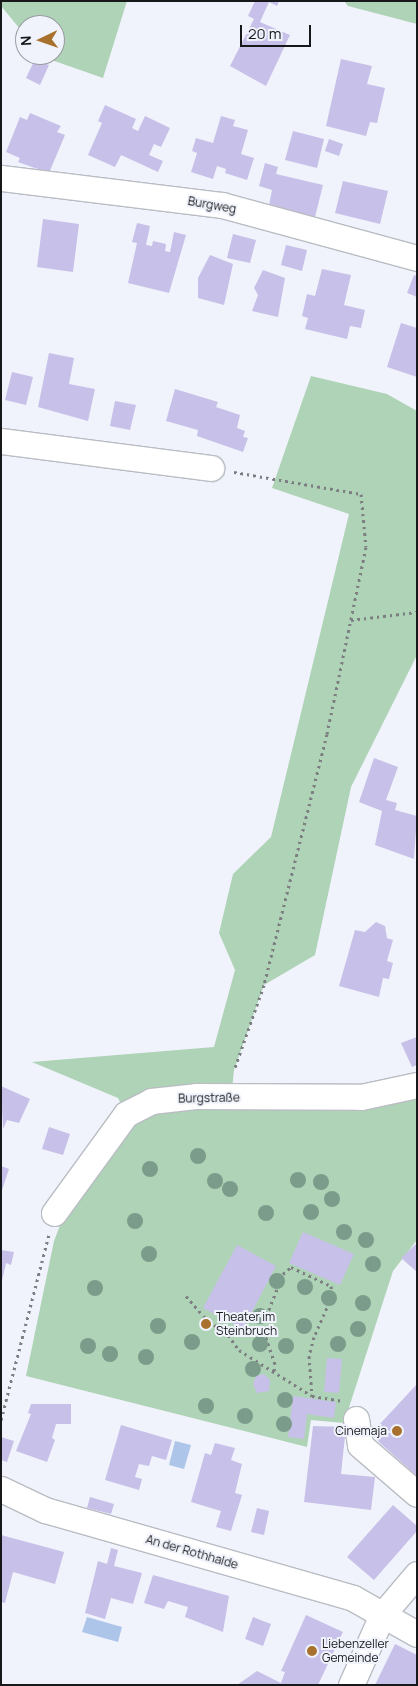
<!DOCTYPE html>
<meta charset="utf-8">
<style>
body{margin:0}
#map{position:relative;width:418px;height:1686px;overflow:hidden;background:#f0f3fb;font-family:Manrope,sans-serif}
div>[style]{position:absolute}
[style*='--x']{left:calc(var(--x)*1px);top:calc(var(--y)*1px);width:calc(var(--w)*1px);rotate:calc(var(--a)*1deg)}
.green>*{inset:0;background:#afd3b6}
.water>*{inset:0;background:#adc5e8}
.building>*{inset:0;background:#c7c0e8}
.path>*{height:3px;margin-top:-1.5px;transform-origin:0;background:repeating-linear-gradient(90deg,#7c7e82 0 2.5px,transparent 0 6.5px)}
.roads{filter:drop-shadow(1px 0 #b9bdc3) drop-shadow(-1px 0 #b9bdc3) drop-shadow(0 1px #b9bdc3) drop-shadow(0 -1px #b9bdc3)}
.minor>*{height:25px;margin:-12.5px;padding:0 12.5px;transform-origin:12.5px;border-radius:12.5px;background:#fff}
.trees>*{width:16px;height:16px;margin:-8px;border-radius:50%;background:#7b9c8a}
.dots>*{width:14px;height:14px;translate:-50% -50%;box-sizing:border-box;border:2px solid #f0f3fb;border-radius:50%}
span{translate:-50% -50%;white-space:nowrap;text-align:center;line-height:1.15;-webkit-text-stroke:4px #f0f3fb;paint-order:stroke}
.street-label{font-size:12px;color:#17181a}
.poi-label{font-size:12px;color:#17181a}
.left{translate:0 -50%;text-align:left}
.right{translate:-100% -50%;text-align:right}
.frame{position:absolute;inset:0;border:2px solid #17181a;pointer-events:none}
.north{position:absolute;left:15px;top:15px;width:50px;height:50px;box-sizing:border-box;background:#f0f3fb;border:1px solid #999ba1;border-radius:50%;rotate:267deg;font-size:14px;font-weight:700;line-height:20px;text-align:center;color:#17181a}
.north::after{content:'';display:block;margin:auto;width:18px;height:22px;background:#a8712d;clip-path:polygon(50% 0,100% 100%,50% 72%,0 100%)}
.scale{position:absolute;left:240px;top:25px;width:71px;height:22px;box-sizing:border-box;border:2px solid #17181a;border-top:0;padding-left:6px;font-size:15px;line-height:18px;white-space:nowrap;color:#17181a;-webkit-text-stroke:4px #f0f3fb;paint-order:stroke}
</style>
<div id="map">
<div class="green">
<i style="clip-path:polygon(1px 1px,127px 1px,103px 78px,43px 57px,55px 55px,55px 25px,25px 25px,25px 35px,1px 6px)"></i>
<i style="clip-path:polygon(344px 1px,417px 1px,417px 24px,348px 6px)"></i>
<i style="clip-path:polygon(311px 376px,387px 394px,417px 411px,417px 655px,351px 787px,315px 955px,264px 985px,234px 1070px,230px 1110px,366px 1108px,417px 1098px,417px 1240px,393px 1271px,344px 1423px,311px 1420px,307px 1447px,26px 1376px,54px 1241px,64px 1215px,126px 1114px,118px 1098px,32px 1062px,214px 1047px,235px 970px,219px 933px,233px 874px,271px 837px,349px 514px,272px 488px)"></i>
</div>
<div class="water">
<i style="clip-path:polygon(175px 1441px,191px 1445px,184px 1469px,169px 1465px)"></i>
<i style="clip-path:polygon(87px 1617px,122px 1627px,118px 1642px,82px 1632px)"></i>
</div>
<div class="building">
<i style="clip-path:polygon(255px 1px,279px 1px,277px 6px,269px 2px,260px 22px,290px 35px,266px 86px,230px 66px,254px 19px,248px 16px)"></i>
<i style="clip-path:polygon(35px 59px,49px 65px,40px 85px,26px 78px)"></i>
<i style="clip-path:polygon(341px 59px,372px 66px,367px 84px,385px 88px,377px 123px,370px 122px,366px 136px,326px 126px)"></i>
<i style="clip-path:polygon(105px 105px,136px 119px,132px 128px,138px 131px,145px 116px,170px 128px,161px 147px,154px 144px,149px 155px,163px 161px,158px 172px,121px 155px,115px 167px,88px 155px,102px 123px,98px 121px)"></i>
<i style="clip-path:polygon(30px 113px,61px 126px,57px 132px,65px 135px,49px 173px,18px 162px,20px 158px,6px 152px,20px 117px,27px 120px)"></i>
<i style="clip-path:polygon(221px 116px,235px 120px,233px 126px,248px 130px,241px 154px,254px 158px,247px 180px,225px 173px,226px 169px,217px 166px,213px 179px,191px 172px,197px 153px,192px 151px,196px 138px,213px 143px)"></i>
<i style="clip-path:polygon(293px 131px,324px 139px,317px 168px,285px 160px)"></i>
<i style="clip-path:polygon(329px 139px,343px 144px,339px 156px,325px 151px)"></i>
<i style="clip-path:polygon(265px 163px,278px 167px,276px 174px,323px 185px,315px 217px,269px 205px,272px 190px,259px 186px)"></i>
<i style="clip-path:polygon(343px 181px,388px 191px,380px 224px,335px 213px)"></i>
<i style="clip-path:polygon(43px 219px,79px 224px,73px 272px,37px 267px)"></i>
<i style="clip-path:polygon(137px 223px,150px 226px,146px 245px,152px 246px,153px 241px,166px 244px,165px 251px,170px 252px,174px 232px,186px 235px,169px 293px,128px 283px,137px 243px,132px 242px)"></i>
<i style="clip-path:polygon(233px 234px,256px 240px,250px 263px,227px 258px)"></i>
<i style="clip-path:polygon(286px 245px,307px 250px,302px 271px,281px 265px)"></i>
<i style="clip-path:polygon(210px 255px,233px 264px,224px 305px,198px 298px,198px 278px)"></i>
<i style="clip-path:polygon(322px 269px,351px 275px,344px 305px,365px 310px,361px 328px,350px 326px,347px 339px,305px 329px,308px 318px,302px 316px,307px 294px,315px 296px)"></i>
<i style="clip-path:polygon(263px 270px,285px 278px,278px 317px,252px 311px,258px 295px,254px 288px)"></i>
<i style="clip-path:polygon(414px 275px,417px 276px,417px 297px,407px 293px)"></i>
<i style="clip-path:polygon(401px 323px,417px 328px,417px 377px,387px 367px)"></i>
<i style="clip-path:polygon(49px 353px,74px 358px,69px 384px,95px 389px,88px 421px,38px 407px)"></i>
<i style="clip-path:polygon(12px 372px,33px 377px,26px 405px,5px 400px)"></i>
<i style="clip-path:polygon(175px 389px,218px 402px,216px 407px,240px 415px,237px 428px,245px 431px,243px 437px,248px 438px,243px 452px,197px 436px,198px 430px,166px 421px)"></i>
<i style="clip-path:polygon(115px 401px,136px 405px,130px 430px,110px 426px)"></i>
<i style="clip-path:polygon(374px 758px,398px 767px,386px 800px,397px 803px,395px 810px,417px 816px,414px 859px,375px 845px,382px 811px,359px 802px)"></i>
<i style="clip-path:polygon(376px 922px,385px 926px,387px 938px,393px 940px,387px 961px,393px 963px,389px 979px,383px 978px,379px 997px,339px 986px,355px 930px,365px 932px)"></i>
<i style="clip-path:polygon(417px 1037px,417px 1065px,412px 1067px,401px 1043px)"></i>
<i style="clip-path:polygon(1px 1086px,30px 1099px,19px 1123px,7px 1120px,3px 1129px)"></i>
<i style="clip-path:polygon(49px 1127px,70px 1134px,63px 1155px,42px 1149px)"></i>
<i style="clip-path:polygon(1px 1166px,9px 1169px,2px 1190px,1px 1190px)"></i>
<i style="clip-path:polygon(303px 1232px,354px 1254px,340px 1285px,289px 1263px)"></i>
<i style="clip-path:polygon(417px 1243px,417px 1272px,401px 1258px)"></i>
<i style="clip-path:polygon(237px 1245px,276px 1266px,243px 1329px,203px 1308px)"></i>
<i style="clip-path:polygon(1px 1250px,14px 1252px,11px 1265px,6px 1263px,2px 1281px)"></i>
<i style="clip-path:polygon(327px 1358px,342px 1359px,339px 1393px,324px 1392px)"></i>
<i style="clip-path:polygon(264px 1374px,270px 1380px,269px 1391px,257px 1393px,253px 1384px,256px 1376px)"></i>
<i style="clip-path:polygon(417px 1384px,417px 1476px,379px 1442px,376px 1434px,379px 1425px)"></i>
<i style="clip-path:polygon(293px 1396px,336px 1402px,334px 1418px,307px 1414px,304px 1439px,288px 1437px)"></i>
<i style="clip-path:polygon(31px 1404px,71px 1404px,71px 1424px,56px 1424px,52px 1438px,55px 1440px,47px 1462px,16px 1451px,31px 1414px,28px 1413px)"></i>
<i style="clip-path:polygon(121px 1425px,172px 1440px,166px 1460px,152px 1456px,149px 1466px,139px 1464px,135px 1477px,142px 1479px,139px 1490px,105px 1480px)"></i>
<i style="clip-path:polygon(313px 1426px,346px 1427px,341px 1474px,375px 1477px,371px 1510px,304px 1502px)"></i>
<i style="clip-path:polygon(1px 1437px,14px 1441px,7px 1462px,1px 1460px)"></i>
<i style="clip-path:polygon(215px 1443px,235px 1448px,231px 1460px,242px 1464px,235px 1493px,242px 1495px,231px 1531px,216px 1527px,221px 1511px,191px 1502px,205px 1453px,211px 1455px)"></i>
<i style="clip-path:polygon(90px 1497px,114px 1504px,111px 1514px,87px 1508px)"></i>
<i style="clip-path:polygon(393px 1505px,417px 1526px,417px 1531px,374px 1580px,347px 1557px)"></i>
<i style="clip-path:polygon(257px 1508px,269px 1511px,264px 1535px,251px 1532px)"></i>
<i style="clip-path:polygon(1px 1535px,64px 1552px,55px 1584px,13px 1572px,5px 1603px,1px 1602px)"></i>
<i style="clip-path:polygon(111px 1548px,118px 1550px,114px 1566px,142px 1573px,133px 1604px,111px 1598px,105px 1619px,85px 1613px,98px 1561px,107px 1564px)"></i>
<i style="clip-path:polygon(153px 1575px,229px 1596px,223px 1632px,185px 1617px,188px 1607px,168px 1601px,164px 1609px,144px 1603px)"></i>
<i style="clip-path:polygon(306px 1615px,343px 1632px,318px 1685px,237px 1685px,257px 1671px,281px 1683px,285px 1672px,281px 1671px)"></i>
<i style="clip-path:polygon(253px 1617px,271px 1624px,263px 1646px,245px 1639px)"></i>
<i style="clip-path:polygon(395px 1644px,417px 1655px,417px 1685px,375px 1685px)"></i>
</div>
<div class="path">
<i style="--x:234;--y:472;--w:129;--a:9.8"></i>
<i style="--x:361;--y:494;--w:53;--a:84.6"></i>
<i style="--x:366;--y:547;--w:191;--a:101.8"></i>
<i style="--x:327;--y:734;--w:259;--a:104.1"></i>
<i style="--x:264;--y:985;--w:90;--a:109.4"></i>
<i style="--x:351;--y:620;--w:66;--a:-6.9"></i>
<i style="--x:186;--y:1296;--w:28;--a:49"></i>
<i style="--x:204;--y:1317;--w:30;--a:37"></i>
<i style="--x:228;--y:1335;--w:19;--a:54"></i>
<i style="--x:239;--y:1350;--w:86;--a:32.2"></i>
<i style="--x:312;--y:1396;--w:30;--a:9"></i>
<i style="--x:416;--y:1320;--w:1;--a:0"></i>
<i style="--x:274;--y:1371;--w:7;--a:-82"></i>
<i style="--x:275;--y:1364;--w:31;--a:-109"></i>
<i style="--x:265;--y:1335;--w:13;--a:-94"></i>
<i style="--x:264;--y:1322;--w:52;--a:-68.4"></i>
<i style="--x:283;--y:1274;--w:11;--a:-41"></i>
<i style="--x:291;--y:1267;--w:44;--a:25.4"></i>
<i style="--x:331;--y:1286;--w:10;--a:84"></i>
<i style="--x:332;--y:1296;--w:45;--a:113.7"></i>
<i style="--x:314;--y:1337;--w:20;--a:105"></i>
<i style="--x:309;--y:1356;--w:40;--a:85.7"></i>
<i style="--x:1;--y:1420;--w:191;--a:-75.5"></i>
</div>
<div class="roads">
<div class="minor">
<i style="--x:1;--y:178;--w:223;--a:7"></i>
<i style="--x:222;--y:205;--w:202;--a:15.2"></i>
<i style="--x:1;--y:441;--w:212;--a:7.3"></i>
<i style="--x:54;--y:1213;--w:122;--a:-54"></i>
<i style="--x:126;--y:1114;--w:28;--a:-27"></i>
<i style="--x:151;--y:1101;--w:45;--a:-6.3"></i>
<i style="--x:196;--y:1096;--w:165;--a:0.3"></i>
<i style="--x:361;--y:1097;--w:57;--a:-12.1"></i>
<i style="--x:356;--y:1419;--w:26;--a:81"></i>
<i style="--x:360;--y:1445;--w:75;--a:40.7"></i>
<i style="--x:1;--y:1489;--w:49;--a:25.5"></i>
<i style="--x:45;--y:1510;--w:320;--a:15.9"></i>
<i style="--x:353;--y:1598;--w:73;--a:29.4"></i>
<i style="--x:351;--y:1685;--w:77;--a:-66.1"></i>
<i style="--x:382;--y:1615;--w:54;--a:-49.5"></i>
</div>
</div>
<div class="trees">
<i style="left:198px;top:1156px"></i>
<i style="left:150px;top:1169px"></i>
<i style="left:298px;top:1180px"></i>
<i style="left:215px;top:1181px"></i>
<i style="left:321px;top:1182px"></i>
<i style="left:230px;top:1189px"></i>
<i style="left:332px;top:1199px"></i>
<i style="left:311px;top:1212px"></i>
<i style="left:266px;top:1213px"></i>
<i style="left:135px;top:1221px"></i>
<i style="left:344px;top:1232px"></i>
<i style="left:366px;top:1240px"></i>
<i style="left:149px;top:1254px"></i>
<i style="left:373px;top:1264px"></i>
<i style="left:277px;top:1281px"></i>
<i style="left:305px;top:1287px"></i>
<i style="left:95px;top:1288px"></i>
<i style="left:329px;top:1298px"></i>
<i style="left:363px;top:1303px"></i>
<i style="left:260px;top:1316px"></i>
<i style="left:158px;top:1326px"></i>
<i style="left:304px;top:1326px"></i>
<i style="left:358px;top:1329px"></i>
<i style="left:192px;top:1342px"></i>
<i style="left:260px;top:1344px"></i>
<i style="left:338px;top:1344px"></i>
<i style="left:88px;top:1346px"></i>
<i style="left:286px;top:1346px"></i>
<i style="left:110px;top:1354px"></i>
<i style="left:146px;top:1357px"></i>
<i style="left:253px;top:1369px"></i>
<i style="left:285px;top:1400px"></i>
<i style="left:206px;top:1406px"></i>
<i style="left:245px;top:1416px"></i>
<i style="left:284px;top:1424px"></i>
</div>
<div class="dots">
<i style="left:206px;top:1324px;background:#a8712d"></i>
<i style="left:397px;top:1431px;background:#a8712d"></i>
<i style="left:312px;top:1651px;background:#a8712d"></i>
</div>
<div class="street-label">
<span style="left:212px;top:205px;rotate:10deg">Burgweg</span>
<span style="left:209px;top:1098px;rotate:-1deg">Burgstraße</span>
<span style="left:192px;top:1552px;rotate:16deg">An der Rothhalde</span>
</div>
<div class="poi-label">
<span class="left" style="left:216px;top:1324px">Theater im<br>Steinbruch</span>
<span class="right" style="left:387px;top:1431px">Cinemaja</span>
<span class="left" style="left:322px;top:1651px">Liebenzeller<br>Gemeinde</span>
</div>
<div class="frame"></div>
<div class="north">N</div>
<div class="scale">20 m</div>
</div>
